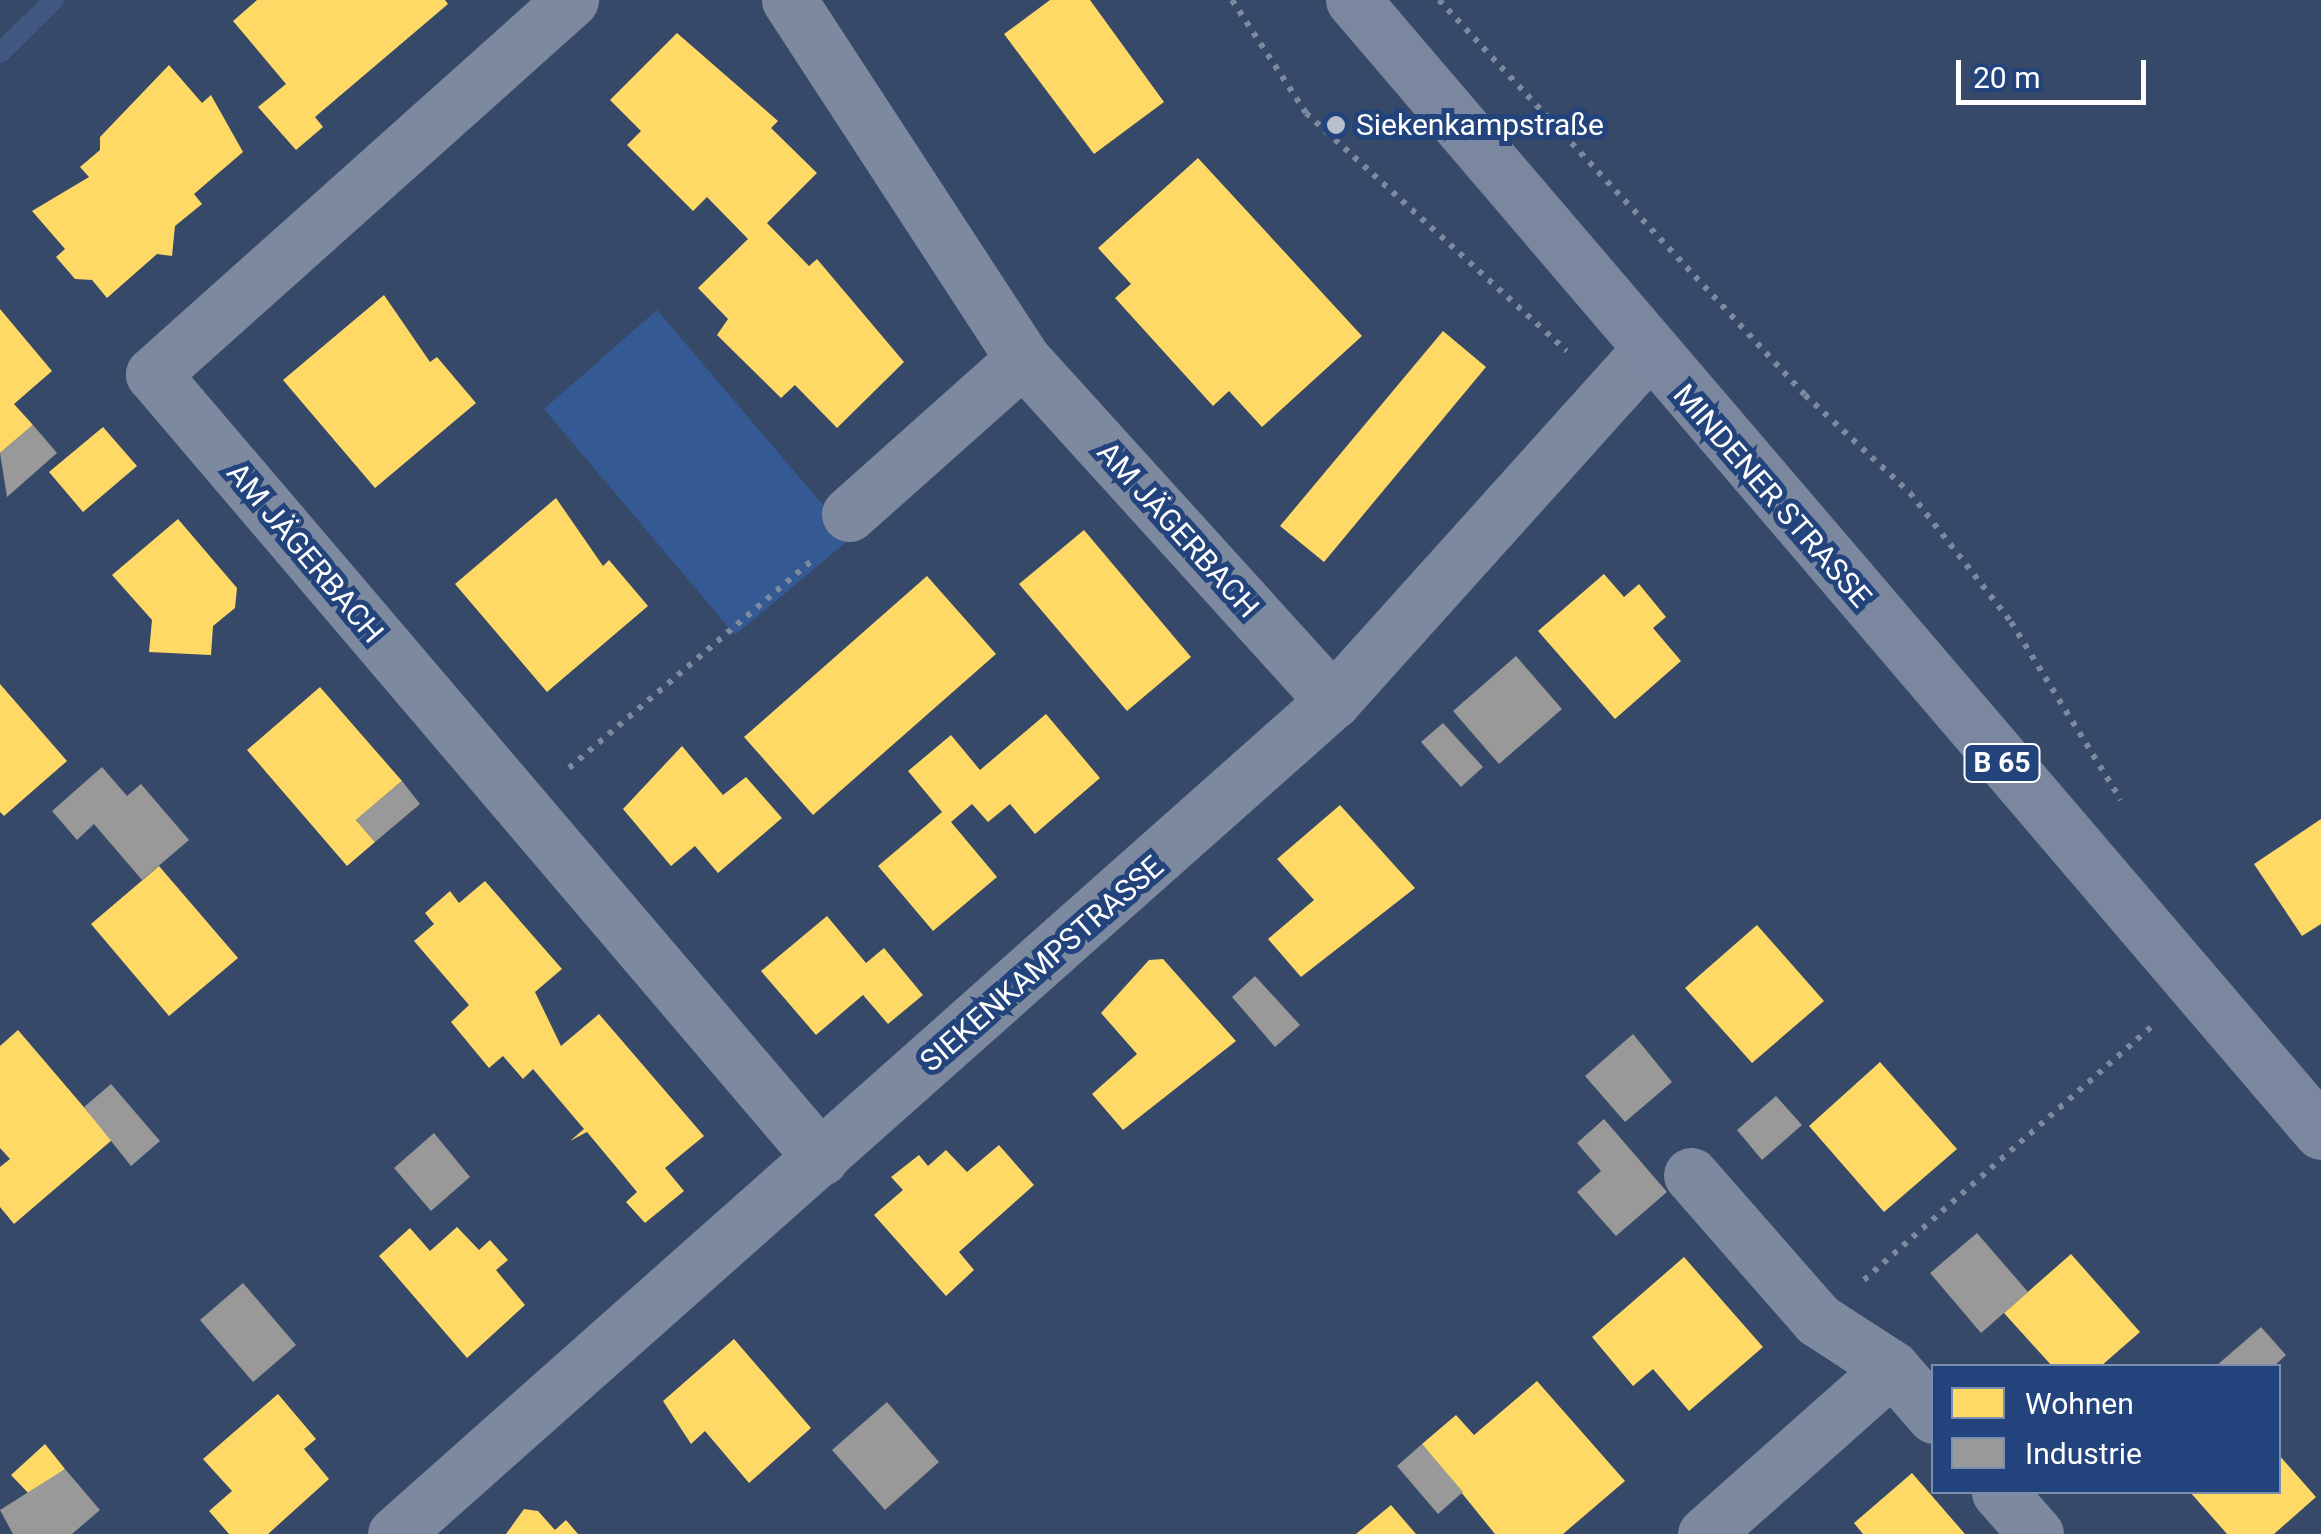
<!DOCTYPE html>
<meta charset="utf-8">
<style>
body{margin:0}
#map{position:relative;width:2321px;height:1534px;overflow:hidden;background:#364968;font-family:Roboto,sans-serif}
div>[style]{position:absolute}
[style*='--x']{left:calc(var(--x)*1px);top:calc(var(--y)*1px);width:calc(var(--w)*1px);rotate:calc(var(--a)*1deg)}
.green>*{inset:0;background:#355993}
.homes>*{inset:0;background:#ffd966}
.industry>*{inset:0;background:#999}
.stream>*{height:20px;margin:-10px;padding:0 10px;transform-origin:10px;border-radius:10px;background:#415982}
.path>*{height:6px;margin-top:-3px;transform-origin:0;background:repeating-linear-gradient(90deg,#7c899f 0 5px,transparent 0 13px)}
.street>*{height:55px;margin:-27.5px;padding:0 27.5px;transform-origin:27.5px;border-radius:27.5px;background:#7c899f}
.primary>*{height:55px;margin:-27.5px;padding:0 27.5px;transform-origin:27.5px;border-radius:27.5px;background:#7a879e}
.dots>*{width:28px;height:28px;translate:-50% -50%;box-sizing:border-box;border:5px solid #22437c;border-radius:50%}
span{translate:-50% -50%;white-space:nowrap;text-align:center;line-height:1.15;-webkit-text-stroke:10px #22437c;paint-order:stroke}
.shield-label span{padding:2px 8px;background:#22437c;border:2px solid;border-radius:8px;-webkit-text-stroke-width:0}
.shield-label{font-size:28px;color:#fff;font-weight:700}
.poi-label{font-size:30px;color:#fff}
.left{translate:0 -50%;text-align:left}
.street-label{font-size:30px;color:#fff}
.legend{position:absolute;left:1931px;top:1364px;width:350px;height:130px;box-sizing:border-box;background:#22437c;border:2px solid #7a8eb0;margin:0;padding:12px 18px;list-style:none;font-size:30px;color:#fff}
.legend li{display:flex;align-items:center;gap:20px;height:50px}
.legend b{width:50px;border:2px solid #7a8eb0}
.scale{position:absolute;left:1956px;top:60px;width:190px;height:45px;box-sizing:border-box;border:5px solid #fff;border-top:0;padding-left:12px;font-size:30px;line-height:35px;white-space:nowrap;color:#fff;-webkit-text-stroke:8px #22437c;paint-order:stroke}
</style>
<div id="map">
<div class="green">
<i style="clip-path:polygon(657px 310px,851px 538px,735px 635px,544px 409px)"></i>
</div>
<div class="homes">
<i style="clip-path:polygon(257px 0,445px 0,448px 4px,315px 117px,323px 127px,296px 150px,258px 107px,286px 84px,233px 21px)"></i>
<i style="clip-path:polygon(1050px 0,1090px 0,1164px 102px,1094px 154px,1004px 34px)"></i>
<i style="clip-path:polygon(677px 33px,778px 121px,771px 128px,817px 173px,767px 223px,809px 266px,817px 259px,904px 362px,837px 428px,795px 385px,781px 398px,717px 335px,728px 319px,698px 288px,748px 239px,707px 197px,693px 211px,627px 145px,641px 131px,610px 100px)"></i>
<i style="clip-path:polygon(169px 65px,202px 103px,211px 95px,243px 152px,194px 194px,202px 204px,175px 226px,172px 256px,157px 254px,107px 298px,92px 280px,75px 279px,56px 257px,65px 249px,32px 211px,89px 177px,80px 167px,100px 150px,100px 137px)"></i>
<i style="clip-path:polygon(1198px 158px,1362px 336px,1262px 427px,1229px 391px,1213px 406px,1115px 298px,1131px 284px,1098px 248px)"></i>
<i style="clip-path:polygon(384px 295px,430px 362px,437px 357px,476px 403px,375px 488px,283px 380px)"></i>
<i style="clip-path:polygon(0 309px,52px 371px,14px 404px,33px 425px,0 453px)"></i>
<i style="clip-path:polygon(1443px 331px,1486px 367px,1324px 562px,1280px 526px)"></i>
<i style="clip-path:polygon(103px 427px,137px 466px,83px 512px,49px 472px)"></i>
<i style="clip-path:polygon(556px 498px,603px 566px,609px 560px,648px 606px,547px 692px,455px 584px)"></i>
<i style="clip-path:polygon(178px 519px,237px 588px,235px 608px,213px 626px,211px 655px,149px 652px,152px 620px,112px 575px)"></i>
<i style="clip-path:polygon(1084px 530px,1191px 657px,1127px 711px,1019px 584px)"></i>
<i style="clip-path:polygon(1604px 574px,1624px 597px,1639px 584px,1666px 617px,1653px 628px,1681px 661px,1615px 719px,1538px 631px)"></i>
<i style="clip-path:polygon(927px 576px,996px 654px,813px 815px,744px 737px)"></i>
<i style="clip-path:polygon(0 684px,67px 761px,4px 816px,0 812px)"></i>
<i style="clip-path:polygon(320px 687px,402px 781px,356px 820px,375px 842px,347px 866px,247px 750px)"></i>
<i style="clip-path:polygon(1046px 714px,1100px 778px,1035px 834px,1010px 804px,988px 822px,972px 804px,951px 822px,997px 877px,933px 931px,878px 866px,942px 812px,908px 771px,951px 735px,980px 770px)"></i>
<i style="clip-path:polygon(682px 746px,723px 795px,746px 777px,782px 818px,718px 873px,695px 846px,671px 866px,623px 809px)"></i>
<i style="clip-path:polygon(1340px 805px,1415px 888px,1301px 977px,1268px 939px,1314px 900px,1277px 859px)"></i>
<i style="clip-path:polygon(2321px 819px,2321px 924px,2302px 936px,2254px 864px)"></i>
<i style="clip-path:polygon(159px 866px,238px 958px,169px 1016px,91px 924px)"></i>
<i style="clip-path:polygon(485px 881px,562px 969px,535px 992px,561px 1046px,599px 1014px,704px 1136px,665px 1168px,684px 1191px,645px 1223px,626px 1202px,637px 1192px,587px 1132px,570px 1141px,584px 1129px,533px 1069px,523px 1079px,503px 1056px,489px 1068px,451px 1022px,469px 1005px,414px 941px,434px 924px,425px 913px,450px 891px,459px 903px)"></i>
<i style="clip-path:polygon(827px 916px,866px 963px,884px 948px,923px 995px,888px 1024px,863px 995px,816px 1035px,761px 971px)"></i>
<i style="clip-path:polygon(1757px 925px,1824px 1001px,1752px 1063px,1685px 988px)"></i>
<i style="clip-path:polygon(1163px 959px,1236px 1041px,1123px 1130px,1092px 1094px,1137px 1054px,1101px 1013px,1149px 960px)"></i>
<i style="clip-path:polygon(18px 1030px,112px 1140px,14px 1224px,0 1207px,0 1167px,10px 1159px,0 1148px,0 1046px)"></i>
<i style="clip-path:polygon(1880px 1062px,1957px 1149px,1884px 1212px,1809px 1126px)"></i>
<i style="clip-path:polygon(999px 1145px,1034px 1185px,959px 1252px,974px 1270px,946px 1296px,874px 1215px,903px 1190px,891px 1177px,919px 1155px,928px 1166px,946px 1150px,967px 1172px)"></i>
<i style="clip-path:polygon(457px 1227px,479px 1250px,490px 1240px,508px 1260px,496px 1270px,525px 1305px,467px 1358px,379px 1256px,410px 1228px,430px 1251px)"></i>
<i style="clip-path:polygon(2071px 1254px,2140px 1332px,2101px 1366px,2052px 1366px,2004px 1313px)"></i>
<i style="clip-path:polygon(1684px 1257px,1763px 1347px,1689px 1411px,1653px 1369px,1633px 1386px,1592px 1337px)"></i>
<i style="clip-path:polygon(734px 1339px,811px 1428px,749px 1483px,705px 1431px,691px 1444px,663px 1401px)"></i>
<i style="clip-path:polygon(1537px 1381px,1625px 1481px,1563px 1534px,1495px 1534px,1422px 1444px,1456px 1415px,1474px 1435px)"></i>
<i style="clip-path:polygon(278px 1394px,316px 1439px,304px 1449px,329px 1479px,268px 1534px,229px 1534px,209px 1511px,232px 1491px,203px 1459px)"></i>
<i style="clip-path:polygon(45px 1444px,65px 1469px,32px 1497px,11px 1475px)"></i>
<i style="clip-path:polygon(2278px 1454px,2316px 1497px,2274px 1534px,2227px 1534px,2190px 1492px,2278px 1492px)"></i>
<i style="clip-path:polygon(1912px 1473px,1965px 1534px,1863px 1534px,1854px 1523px)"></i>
<i style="clip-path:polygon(1391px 1505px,1416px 1534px,1356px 1534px)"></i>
<i style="clip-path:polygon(524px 1509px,538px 1511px,555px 1530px,566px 1520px,578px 1534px,506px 1534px)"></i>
</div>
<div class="industry">
<i style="clip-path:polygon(33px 425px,57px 453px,7px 497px,0 453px)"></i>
<i style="clip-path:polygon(1516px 656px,1562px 709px,1499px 764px,1453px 711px)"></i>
<i style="clip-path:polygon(1443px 723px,1483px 767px,1461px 787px,1421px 742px)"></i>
<i style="clip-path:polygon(102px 767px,127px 796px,141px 784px,189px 840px,142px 880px,94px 824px,77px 840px,52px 811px)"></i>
<i style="clip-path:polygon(402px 781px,420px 804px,375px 842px,356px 820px)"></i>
<i style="clip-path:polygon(1255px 976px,1300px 1025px,1275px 1047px,1232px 997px)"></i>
<i style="clip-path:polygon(1633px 1034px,1672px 1082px,1625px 1122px,1585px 1076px)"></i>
<i style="clip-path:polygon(111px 1084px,160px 1141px,131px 1166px,84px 1107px)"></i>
<i style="clip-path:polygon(1776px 1096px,1802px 1125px,1762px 1160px,1737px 1130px)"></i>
<i style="clip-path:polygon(1604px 1119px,1667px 1192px,1616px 1236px,1577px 1192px,1601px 1171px,1577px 1143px)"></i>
<i style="clip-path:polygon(434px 1133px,470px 1177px,431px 1211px,394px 1168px)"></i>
<i style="clip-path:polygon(1977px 1233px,2028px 1292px,1981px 1333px,1930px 1273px)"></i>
<i style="clip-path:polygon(243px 1283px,296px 1345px,253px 1382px,200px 1320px)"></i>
<i style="clip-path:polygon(2261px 1327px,2286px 1355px,2274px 1366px,2216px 1366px)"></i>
<i style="clip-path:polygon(887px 1402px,939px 1462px,885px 1510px,832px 1450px)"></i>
<i style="clip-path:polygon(1422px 1444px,1463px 1492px,1438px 1514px,1397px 1466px)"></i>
<i style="clip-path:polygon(65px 1469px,100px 1510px,72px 1534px,13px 1534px,0 1510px)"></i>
</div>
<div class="stream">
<i style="--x:0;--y:53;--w:76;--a:-44.5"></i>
</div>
<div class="path">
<i style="--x:1232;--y:0;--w:135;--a:56.8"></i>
<i style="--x:1306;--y:113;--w:353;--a:42.4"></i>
<i style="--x:1439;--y:0;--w:538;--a:47.18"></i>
<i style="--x:1805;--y:395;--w:144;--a:43"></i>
<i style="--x:1910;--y:493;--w:164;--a:51.9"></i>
<i style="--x:2011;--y:622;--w:209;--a:58.3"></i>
<i style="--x:569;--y:768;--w:322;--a:-40.5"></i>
<i style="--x:1864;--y:1280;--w:383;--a:-41.4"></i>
</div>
<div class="street">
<i style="--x:571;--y:0;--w:561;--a:138.18"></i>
<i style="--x:153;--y:374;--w:1030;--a:49.57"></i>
<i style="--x:789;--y:0;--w:429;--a:56.9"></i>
<i style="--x:1023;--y:359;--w:462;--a:47.8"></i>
<i style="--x:849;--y:514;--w:233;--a:-41.7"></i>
<i style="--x:1691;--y:1175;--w:193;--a:48.8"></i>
<i style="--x:1818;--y:1320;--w:88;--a:33"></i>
<i style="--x:1892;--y:1368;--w:64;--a:48.8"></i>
<i style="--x:1999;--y:1492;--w:56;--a:48.6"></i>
<i style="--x:395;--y:1534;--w:1254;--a:-41.61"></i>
<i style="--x:1333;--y:701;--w:469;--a:-48"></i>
<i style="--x:1705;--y:1534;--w:250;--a:-41.6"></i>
</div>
<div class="primary">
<i style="--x:1353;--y:0;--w:1489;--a:49.47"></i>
</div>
<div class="dots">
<i style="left:1336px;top:125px;background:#b9bfca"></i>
</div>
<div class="shield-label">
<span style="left:2002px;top:763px">B 65</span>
</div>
<div class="poi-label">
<span class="left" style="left:1356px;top:125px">Siekenkampstraße</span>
</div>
<div class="street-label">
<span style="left:1772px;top:496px;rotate:49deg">MINDENER STRASSE</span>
<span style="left:1178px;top:530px;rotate:48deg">AM JÄGERBACH</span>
<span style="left:305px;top:553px;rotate:50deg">AM JÄGERBACH</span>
<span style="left:1042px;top:964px;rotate:-41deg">SIEKENKAMPSTRASSE</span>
</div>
<ul class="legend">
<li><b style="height:28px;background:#ffd966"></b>Wohnen</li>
<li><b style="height:28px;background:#999"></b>Industrie</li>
</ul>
<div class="scale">20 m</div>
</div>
